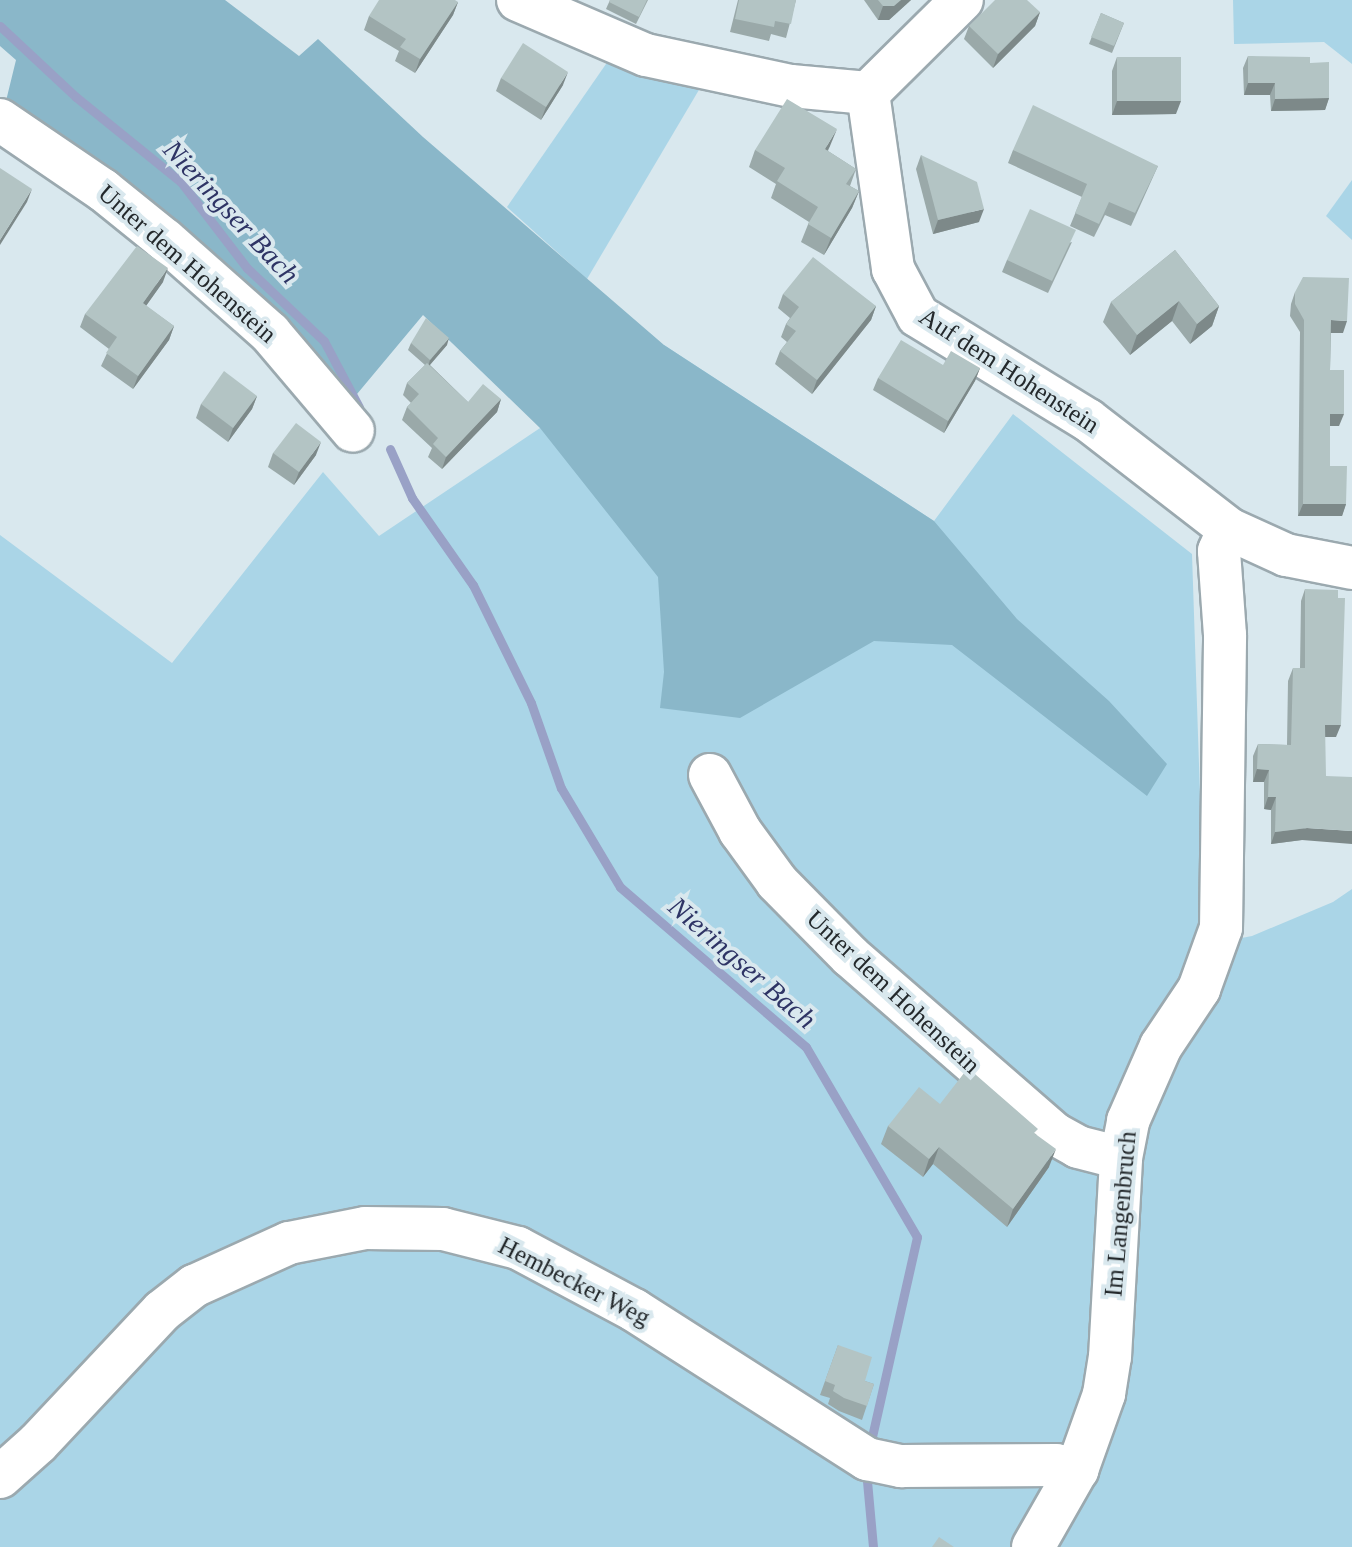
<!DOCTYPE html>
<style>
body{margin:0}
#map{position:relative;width:1352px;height:1547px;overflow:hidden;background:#d9e8ee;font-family:"Times New Roman",serif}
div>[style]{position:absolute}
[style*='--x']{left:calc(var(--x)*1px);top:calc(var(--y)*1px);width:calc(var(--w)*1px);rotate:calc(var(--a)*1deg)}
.green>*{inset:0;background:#aad5e7}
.forest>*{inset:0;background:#8ab7c9}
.stream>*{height:9px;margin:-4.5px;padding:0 4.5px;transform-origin:4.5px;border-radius:4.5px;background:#99a1c6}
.roads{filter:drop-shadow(2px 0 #9ba9af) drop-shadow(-2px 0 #9ba9af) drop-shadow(0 2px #9ba9af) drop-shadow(0 -2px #9ba9af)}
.minor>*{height:42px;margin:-21px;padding:0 21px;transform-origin:21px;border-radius:21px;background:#fff}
.wall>*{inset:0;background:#9aa9a9}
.shaded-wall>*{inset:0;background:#7d8989}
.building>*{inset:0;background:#b3c4c4}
span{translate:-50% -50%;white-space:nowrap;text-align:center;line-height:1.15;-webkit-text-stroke:8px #d9e8ee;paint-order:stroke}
.street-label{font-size:25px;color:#24292c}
.water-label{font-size:28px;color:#2e3465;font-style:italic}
</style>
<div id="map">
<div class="green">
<i style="clip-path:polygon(1233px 0,1352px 0,1352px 64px,1324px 42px,1234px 44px)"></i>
<i style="clip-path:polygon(615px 51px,706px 78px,587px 279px,507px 207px)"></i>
<i style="clip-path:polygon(1352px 180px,1352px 240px,1326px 216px)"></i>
<i style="clip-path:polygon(664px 345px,934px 521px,1013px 414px,1192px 554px,1205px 945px,1252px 936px,1333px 902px,1352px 889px,1352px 1547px,0 1547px,0 535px,172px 663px,323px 472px,379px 536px)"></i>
</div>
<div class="forest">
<i style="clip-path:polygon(0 0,225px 0,299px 56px,318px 39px,423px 137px,664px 345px,934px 521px,1017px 619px,1109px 701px,1167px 764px,1147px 796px,952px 645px,874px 641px,740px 718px,660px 708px,664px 672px,658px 577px,540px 428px,423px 315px,347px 406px,5px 105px,16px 60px,0 46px)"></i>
</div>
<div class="stream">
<i style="--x:0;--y:26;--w:104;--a:43.1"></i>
<i style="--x:76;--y:97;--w:135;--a:39"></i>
<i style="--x:181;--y:182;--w:108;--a:52.5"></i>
<i style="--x:247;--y:268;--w:106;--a:43.5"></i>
<i style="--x:324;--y:341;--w:75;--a:62.1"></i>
<i style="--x:390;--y:449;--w:54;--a:65.8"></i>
<i style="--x:412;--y:498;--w:106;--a:55"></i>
<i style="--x:473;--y:585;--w:131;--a:63.8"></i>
<i style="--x:531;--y:703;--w:90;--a:70.6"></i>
<i style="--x:561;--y:788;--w:115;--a:59.2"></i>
<i style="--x:620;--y:887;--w:245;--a:40.7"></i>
<i style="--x:806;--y:1047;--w:220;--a:59.7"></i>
<i style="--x:917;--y:1237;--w:213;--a:102.7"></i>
<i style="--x:866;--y:1470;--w:77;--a:84.8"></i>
</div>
<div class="roads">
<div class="minor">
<i style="--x:518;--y:0;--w:139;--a:23.3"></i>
<i style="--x:646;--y:55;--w:148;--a:12.1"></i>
<i style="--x:791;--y:86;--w:77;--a:5.2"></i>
<i style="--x:868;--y:93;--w:178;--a:81.9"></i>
<i style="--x:893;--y:269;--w:53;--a:62"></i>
<i style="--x:918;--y:316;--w:199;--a:31.5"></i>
<i style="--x:1088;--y:420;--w:178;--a:37.7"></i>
<i style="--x:1229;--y:529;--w:63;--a:24.5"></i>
<i style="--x:1286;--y:555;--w:67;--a:11.1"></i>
<i style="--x:868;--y:93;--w:132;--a:-44.7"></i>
<i style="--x:0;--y:120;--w:125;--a:34.2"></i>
<i style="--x:103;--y:190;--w:80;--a:38.9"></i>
<i style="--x:165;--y:240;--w:140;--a:41.5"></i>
<i style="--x:270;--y:333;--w:128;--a:49.7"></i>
<i style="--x:710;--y:775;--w:64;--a:61.8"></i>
<i style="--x:740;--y:831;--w:63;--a:54"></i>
<i style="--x:777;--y:882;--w:104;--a:45.4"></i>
<i style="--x:850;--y:956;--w:271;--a:41"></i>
<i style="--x:1055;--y:1134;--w:26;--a:29"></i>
<i style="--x:1078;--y:1147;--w:44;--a:14.3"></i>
<i style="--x:0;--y:1477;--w:51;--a:-41.8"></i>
<i style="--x:38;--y:1443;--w:181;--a:-46.8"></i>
<i style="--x:162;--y:1311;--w:41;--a:-38"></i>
<i style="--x:194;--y:1286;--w:104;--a:-24.4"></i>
<i style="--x:289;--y:1243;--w:77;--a:-11.2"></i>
<i style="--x:365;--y:1228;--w:78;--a:0.7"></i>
<i style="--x:443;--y:1229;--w:77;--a:14.2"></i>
<i style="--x:518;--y:1248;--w:132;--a:28.1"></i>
<i style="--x:634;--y:1310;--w:277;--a:32.6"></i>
<i style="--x:867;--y:1459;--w:35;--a:12"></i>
<i style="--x:901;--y:1466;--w:155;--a:-0.4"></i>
<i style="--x:1056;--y:1465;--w:22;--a:13"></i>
<i style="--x:1033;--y:1547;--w:89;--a:-60.3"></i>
<i style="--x:1077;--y:1470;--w:81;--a:-70.4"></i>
<i style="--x:1104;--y:1394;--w:37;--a:-81"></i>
<i style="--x:1110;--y:1357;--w:199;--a:-86.8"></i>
<i style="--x:1121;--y:1158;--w:38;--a:-79"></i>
<i style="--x:1128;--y:1121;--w:82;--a:-66.3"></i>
<i style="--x:1161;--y:1046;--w:69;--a:-56.3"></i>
<i style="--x:1199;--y:989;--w:65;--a:-70.2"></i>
<i style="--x:1221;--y:928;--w:293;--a:-89.2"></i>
<i style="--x:1225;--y:635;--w:84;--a:-94.1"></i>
<i style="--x:1219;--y:551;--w:24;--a:-66"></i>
</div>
</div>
<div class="wall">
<i style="clip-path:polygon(610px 0,648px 0,636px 24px,606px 9px)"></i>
<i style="clip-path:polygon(738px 0,796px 0,786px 38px,771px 34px,769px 41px,730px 32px)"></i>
<i style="clip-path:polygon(864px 0,911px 0,889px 20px,878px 20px)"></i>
<i style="clip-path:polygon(458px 2px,453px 15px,415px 73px,395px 61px,399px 51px,364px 30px,369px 16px)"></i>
<i style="clip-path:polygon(1040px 12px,1035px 26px,993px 68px,964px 39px,969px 26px)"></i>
<i style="clip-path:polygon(1101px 13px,1124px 23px,1112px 53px,1089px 44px)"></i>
<i style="clip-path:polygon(1248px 56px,1310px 63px,1329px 98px,1325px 110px,1271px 111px,1270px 95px,1244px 95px,1243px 68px)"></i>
<i style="clip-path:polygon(1117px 57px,1176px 114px,1112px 115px,1112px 71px)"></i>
<i style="clip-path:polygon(501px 78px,563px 85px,541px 120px,496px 91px)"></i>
<i style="clip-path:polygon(830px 146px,828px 151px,856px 169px,850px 186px,859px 191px,852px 208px,824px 255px,801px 242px,809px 222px,771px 198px,776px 184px,749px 167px,755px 150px)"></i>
<i style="clip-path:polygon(1013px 150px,1158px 166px,1131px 226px,1105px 215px,1094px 237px,1070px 226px,1082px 197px,1008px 163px)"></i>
<i style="clip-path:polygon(921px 155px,979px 222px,933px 234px,916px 169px)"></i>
<i style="clip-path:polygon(1072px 242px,1048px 293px,1002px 272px,1007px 260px)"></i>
<i style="clip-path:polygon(1175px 250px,1219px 306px,1212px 326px,1190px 344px,1172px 321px,1130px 355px,1103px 322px,1111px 302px)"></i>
<i style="clip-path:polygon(163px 282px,146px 306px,174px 326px,169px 340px,133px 389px,101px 366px,109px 349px,80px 327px,85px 314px)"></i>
<i style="clip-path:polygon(1295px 292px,1343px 333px,1331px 333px,1330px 370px,1339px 426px,1330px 426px,1330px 466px,1346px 504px,1342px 516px,1298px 516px,1300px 332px,1290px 316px,1291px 304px)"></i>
<i style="clip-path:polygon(783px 294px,876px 306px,871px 320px,812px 394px,775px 364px,780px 351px,787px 342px,781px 337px,786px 324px,790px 318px,778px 308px)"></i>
<i style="clip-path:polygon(411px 343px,447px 345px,430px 365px,468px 402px,501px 399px,497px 412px,442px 469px,428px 457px,432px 448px,402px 420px,407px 407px,411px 403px,403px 395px,407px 383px,425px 365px,408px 350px)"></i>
<i style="clip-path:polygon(980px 368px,975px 381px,944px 433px,873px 390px,878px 378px)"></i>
<i style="clip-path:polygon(257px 396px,252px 409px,228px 442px,196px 418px,201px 404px)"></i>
<i style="clip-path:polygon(273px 453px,316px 455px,294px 485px,268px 467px)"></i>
<i style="clip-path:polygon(1305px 589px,1336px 737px,1325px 737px,1302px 840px,1271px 844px,1271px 810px,1264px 809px,1264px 782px,1253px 782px,1253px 756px,1258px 744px,1287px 745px,1288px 681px,1293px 668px,1300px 668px,1301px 601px)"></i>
<i style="clip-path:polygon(940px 1104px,1036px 1134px,1049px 1167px,1007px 1227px,933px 1164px,923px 1177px,881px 1144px,888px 1126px)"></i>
<i style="clip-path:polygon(838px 1345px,865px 1381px,874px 1384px,862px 1420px,839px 1411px,828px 1404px,830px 1398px,820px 1395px)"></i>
</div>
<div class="shaded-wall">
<i style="clip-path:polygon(901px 0,911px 0,889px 20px,878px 20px,883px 6px)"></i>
<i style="clip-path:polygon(458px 2px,453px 15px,415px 73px,420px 59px)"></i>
<i style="clip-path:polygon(1040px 12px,1035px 26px,993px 68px,998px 54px)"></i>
<i style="clip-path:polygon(568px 72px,563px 85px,541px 120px,546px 107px)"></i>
<i style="clip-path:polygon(1248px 83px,1275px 83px,1270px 95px,1244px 95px)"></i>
<i style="clip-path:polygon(1329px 98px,1325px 110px,1271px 111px,1275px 99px)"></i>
<i style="clip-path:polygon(1117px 101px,1181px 101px,1176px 114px,1112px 115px)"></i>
<i style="clip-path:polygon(837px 129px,830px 146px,818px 166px,825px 149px)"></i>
<i style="clip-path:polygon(32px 189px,27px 202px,0 245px,0 240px)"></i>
<i style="clip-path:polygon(859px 191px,852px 208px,824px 255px,831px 238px)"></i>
<i style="clip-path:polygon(984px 209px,979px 222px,933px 234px,938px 220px)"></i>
<i style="clip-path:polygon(168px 268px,163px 282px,138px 317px,143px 303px)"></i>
<i style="clip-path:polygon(1179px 301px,1172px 321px,1130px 355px,1137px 335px)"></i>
<i style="clip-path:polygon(876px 306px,871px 320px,812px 394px,817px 380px)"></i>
<i style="clip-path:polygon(1219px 306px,1212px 326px,1190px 344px,1197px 324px)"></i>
<i style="clip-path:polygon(1331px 320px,1347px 321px,1343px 333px,1327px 333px)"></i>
<i style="clip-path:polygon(174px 326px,169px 340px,133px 389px,138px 376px)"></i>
<i style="clip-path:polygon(449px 338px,447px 345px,428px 367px,430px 360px)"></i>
<i style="clip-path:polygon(980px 368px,975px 381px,944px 433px,948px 421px)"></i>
<i style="clip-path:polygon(257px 396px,252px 409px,228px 442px,233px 428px)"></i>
<i style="clip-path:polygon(501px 399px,497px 412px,442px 469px,446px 457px)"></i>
<i style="clip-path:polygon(1330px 414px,1344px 414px,1339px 426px,1325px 426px)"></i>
<i style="clip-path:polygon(321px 442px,316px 455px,294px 485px,299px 472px)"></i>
<i style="clip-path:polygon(1303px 504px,1346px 504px,1342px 516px,1298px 516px)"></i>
<i style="clip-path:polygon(1325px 725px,1341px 725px,1336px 737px,1320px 737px)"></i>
<i style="clip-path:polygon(1257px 769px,1269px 770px,1264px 782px,1253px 782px)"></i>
<i style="clip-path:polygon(1268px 797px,1276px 797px,1271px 810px,1264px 809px)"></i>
<i style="clip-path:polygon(1307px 828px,1352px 831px,1352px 844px,1302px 840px,1271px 844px,1275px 832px)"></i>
<i style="clip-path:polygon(939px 1147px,933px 1164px,923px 1177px,929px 1159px)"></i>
<i style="clip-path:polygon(1056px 1149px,1049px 1167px,1007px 1227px,1013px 1209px)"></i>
</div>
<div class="building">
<i style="clip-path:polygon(379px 0,455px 0,458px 2px,420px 59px,400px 47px,406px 39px,369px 16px)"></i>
<i style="clip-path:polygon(610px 0,647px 0,639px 17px,609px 2px)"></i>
<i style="clip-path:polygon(739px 0,796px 0,791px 24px,775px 21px,774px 27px,735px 19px)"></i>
<i style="clip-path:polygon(878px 0,901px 0,894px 6px,883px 6px)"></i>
<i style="clip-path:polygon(995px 0,1027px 0,1040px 12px,998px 54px,969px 26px)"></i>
<i style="clip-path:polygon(1101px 13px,1124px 23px,1114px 46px,1091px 37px)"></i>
<i style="clip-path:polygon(523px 43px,568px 72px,546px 107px,501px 78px)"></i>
<i style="clip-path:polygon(1248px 56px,1310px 57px,1310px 63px,1329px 62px,1329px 98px,1275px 99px,1275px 83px,1248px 83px)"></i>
<i style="clip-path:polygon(1117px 57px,1181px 57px,1181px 101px,1117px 101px)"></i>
<i style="clip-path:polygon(787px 99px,837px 129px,825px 149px,856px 169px,846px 184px,859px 191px,831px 238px,808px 224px,818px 207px,777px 181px,785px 168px,755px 150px)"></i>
<i style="clip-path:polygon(1033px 105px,1158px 166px,1135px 213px,1109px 202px,1099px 224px,1075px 213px,1087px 184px,1013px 150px)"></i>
<i style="clip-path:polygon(921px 155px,977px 182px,984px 209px,938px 220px)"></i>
<i style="clip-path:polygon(0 168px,32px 189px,0 240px)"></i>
<i style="clip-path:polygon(1030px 209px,1076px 230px,1052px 281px,1007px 260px)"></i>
<i style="clip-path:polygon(137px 246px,168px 268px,143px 303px,174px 326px,138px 376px,106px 353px,117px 337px,85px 314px)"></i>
<i style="clip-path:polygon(1175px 250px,1219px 306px,1197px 324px,1179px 301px,1137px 335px,1111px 302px)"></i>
<i style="clip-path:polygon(813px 257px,876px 306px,817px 380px,780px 351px,796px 331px,786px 324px,799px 307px,783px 294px)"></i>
<i style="clip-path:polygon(1303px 277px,1349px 278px,1347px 321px,1331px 320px,1330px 370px,1344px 370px,1344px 414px,1330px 414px,1330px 466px,1347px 466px,1346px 504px,1303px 504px,1304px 320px,1295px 304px,1295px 292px)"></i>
<i style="clip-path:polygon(426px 318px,449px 338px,430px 360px,411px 343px)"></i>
<i style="clip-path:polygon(901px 340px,943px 365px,951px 351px,980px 368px,948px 421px,878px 378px)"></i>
<i style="clip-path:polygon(427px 363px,468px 402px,483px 384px,501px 399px,446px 457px,433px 444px,438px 438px,407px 407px,419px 394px,407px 383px)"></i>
<i style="clip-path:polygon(224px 371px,257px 396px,233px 428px,201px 404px)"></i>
<i style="clip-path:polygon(296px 423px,321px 442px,299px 472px,273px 453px)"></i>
<i style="clip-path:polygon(1305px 589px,1338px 590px,1338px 598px,1345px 598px,1341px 725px,1325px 725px,1326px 776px,1352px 777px,1352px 831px,1307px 828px,1275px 832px,1276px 797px,1268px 797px,1269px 770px,1257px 769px,1258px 744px,1291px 745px,1293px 668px,1305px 668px)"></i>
<i style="clip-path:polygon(968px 1068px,1038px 1129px,1034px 1133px,1056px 1149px,1013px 1209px,939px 1147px,929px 1159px,888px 1126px,919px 1087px,940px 1104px)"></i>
<i style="clip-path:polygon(838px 1345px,872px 1357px,865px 1381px,874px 1384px,867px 1406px,844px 1398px,833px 1391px,835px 1385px,825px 1381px)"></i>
<i style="clip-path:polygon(939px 1537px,954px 1547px,932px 1547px)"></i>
</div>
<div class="street-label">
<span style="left:187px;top:264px;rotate:41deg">Unter dem Hohenstein</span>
<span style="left:1009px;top:371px;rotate:33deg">Auf dem Hohenstein</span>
<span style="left:893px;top:992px;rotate:43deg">Unter dem Hohenstein</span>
<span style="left:1121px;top:1214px;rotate:-85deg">Im Langenbruch</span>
<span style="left:574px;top:1282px;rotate:27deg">Hembecker Weg</span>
</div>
<div class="water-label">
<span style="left:231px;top:212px;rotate:47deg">Nieringser Bach</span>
<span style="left:742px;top:963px;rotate:41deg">Nieringser Bach</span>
</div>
</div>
